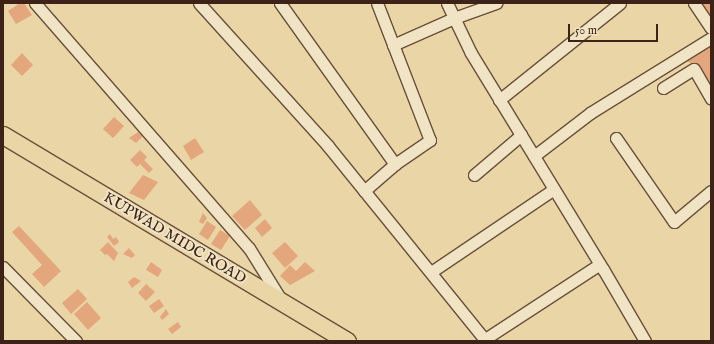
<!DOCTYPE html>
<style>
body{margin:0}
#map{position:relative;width:714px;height:344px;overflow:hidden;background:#ead5a6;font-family:"IM FELL English",serif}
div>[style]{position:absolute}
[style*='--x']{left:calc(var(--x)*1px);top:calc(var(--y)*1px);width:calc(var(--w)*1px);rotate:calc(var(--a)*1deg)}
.building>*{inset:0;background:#e4a67c}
.roads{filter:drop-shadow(1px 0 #684f3b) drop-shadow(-1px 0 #684f3b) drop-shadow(0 1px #684f3b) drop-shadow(0 -1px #684f3b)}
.street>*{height:11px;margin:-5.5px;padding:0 5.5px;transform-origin:5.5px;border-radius:5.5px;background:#f1e4c5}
.primary>*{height:17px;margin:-8.5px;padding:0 8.5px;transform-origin:8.5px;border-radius:8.5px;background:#ead5a6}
span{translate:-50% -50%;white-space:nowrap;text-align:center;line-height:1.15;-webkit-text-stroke:4px #f1e4c5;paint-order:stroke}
.street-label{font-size:15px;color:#3d2217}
.frame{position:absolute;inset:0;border:4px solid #3d2217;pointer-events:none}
.scale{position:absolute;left:568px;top:24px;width:90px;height:18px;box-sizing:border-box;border:2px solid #3d2217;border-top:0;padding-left:5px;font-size:12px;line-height:14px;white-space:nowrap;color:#3d2217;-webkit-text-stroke:3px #f1e4c5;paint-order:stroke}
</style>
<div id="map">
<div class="building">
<i style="clip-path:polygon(20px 3px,24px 3px,32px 15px,16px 24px,8px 11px)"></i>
<i style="clip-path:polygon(700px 3px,711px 3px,711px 20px)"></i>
<i style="clip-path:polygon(711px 46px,711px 89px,697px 67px,687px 61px)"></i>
<i style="clip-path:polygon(22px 53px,33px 65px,22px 76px,11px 65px)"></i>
<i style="clip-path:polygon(114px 117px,124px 126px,113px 138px,103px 129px)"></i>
<i style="clip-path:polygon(138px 132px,143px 136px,136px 143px,129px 138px)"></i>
<i style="clip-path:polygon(195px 138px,204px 152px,191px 160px,183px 146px)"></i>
<i style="clip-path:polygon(140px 150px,147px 157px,144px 160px,153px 169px,149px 173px,140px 164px,137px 167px,130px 160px)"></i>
<i style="clip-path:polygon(143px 175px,158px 182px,144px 200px,129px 193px)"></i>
<i style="clip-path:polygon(250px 200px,262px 215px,245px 230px,232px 216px)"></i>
<i style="clip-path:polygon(203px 213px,207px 218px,203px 224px,199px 222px)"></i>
<i style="clip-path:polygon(265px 219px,272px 228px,262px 237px,255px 228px)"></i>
<i style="clip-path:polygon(207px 221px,216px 227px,208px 240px,199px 234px)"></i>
<i style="clip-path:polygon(19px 226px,61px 271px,44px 287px,32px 274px,42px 265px,12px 232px)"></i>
<i style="clip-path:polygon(220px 230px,230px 236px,221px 250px,211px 244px)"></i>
<i style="clip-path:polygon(110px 234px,113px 239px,116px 237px,119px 242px,114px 246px,107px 237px)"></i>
<i style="clip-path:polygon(108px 242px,118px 253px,114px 261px,107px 254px,105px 255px,100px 250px)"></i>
<i style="clip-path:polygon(285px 242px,298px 256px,285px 268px,272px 253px)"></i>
<i style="clip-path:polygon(129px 248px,135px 255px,132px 258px,123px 254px)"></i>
<i style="clip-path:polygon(151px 262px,162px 270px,158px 277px,146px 270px)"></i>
<i style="clip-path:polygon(305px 262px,315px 271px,290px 285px,280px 276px,290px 265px,296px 271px)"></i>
<i style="clip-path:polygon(134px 277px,141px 281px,132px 288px,128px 282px)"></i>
<i style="clip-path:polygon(146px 284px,155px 292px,146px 301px,138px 293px)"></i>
<i style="clip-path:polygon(78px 289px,87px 299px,71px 314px,62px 303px)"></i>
<i style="clip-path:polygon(159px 299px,164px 306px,154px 313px,149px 306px)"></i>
<i style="clip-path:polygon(87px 302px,101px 318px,88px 330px,74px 314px)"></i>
<i style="clip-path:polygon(166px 309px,169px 314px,162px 320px,160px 317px)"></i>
<i style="clip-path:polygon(178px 322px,181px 327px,172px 334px,168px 329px)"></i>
</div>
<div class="roads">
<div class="street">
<i style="--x:35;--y:3;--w:325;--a:48.9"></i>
<i style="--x:249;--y:248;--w:59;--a:58.2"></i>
<i style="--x:199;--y:3;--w:193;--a:47.9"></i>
<i style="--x:328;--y:146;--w:251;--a:51"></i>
<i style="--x:280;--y:3;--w:198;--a:54.5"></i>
<i style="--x:395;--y:164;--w:41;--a:138.9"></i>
<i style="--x:377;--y:3;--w:147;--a:68.9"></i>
<i style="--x:430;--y:140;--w:42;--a:145.6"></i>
<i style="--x:447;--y:3;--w:55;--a:64.4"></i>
<i style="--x:471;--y:53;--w:253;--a:58.6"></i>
<i style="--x:603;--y:269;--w:83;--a:59.7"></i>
<i style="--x:694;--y:3;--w:30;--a:56"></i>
<i style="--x:393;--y:45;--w:67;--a:-23.9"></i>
<i style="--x:454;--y:18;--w:45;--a:-19.7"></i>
<i style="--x:663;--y:88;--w:36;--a:-32"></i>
<i style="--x:694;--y:69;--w:34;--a:60"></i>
<i style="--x:499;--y:100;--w:155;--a:-38.7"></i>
<i style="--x:616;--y:138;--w:102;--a:55.4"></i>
<i style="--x:674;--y:222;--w:48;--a:-40"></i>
<i style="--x:534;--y:156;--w:71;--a:-37.5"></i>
<i style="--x:590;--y:113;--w:142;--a:-31.8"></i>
<i style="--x:474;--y:175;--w:62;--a:-40.4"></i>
<i style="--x:3;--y:267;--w:104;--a:45.4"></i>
<i style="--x:431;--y:272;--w:148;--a:-34"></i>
<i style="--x:485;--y:339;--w:137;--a:-33.1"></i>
</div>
<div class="primary">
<i style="--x:3;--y:135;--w:401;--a:30.9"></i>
</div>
</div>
<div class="street-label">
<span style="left:175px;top:238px;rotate:31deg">KUPWAD MIDC ROAD</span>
</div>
<div class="frame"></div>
<div class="scale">50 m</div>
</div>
